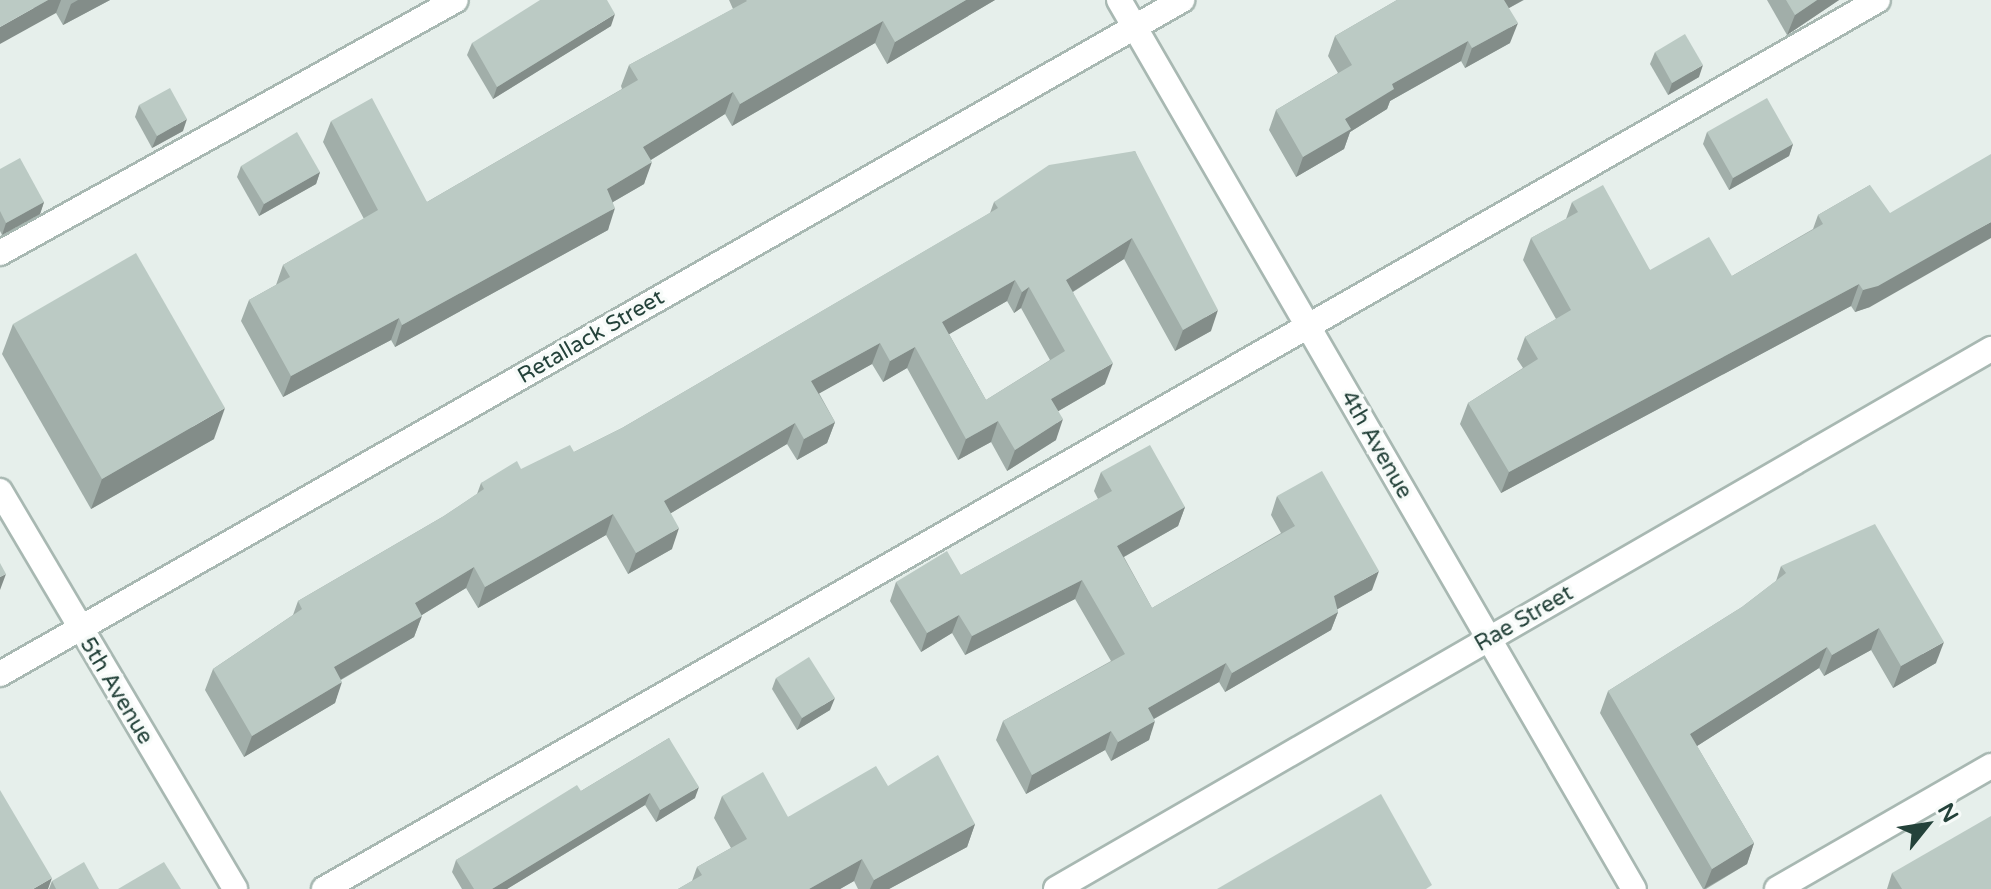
<!DOCTYPE html>
<style>
body{margin:0}
#map{position:relative;width:1991px;height:889px;overflow:hidden;background:#e6efeb;font-family:"Varela Round",sans-serif}
div>[style]{position:absolute}
[style*='--x']{left:calc(var(--x)*1px);top:calc(var(--y)*1px);width:calc(var(--w)*1px);rotate:calc(var(--a)*1deg)}
.roads{filter:drop-shadow(2px 0 #a8b8b2) drop-shadow(-2px 0 #a8b8b2) drop-shadow(0 2px #a8b8b2) drop-shadow(0 -2px #a8b8b2)}
.service>*{height:24px;margin:-12px;padding:0 12px;transform-origin:12px;border-radius:12px;background:#fff}
.minor>*{height:24px;margin:-12px;padding:0 12px;transform-origin:12px;border-radius:12px;background:#fff}
.tertiary>*{height:24px;margin:-12px;padding:0 12px;transform-origin:12px;border-radius:12px;background:#fff}
.wall>*{inset:0;background:#a1aea9}
.shaded-wall>*{inset:0;background:#838d89}
.building>*{inset:0;background:#bbcac4}
span{translate:-50% -50%;white-space:nowrap;text-align:center;line-height:1.15;-webkit-text-stroke:7px #f7fbf9;paint-order:stroke}
.street-label{font-size:22px;color:#24423a}
.north{position:absolute;left:1887px;top:785px;width:80px;height:80px;-webkit-text-stroke:6px #f7fbf9;paint-order:stroke;rotate:60deg;font-size:22px;font-weight:700;line-height:32px;text-align:center;color:#24423a}
.north::after{content:'';display:block;margin:auto;width:28px;height:36px;background:#24423a;clip-path:polygon(50% 0,100% 100%,50% 72%,0 100%)}
</style>
<div id="map">
<div class="roads">
<div class="service">
<i style="--x:0;--y:253;--w:521;--a:-29.02"></i>
<i style="--x:324;--y:889;--w:1790;--a:-29.77"></i>
<i style="--x:1777;--y:889;--w:247;--a:-29.9"></i>
</div>
<div class="minor">
<i style="--x:0;--y:491;--w:462;--a:59.4"></i>
<i style="--x:0;--y:674;--w:1361;--a:-29.69"></i>
<i style="--x:1056;--y:889;--w:1080;--a:-30.01"></i>
</div>
<div class="tertiary">
<i style="--x:1119;--y:0;--w:1027;--a:59.92"></i>
</div>
</div>
<div class="wall">
<i style="clip-path:polygon(0 0,110px 0,63px 25px,56px 13px)"></i>
<i style="clip-path:polygon(729px 0,995px 0,887px 64px,875px 43px,732px 126px,725px 114px,651px 160px,644px 184px,613px 202px,608px 230px,395px 347px,391px 340px,283px 397px,241px 321px,249px 300px,276px 285px,283px 265px,364px 219px,323px 142px,331px 121px,427px 202px,622px 89px,621px 86px,629px 65px,733px 9px)"></i>
<i style="clip-path:polygon(1397px 0,1524px 0,1509px 8px,1510px 43px,1465px 68px,1461px 61px,1390px 101px,1387px 109px,1350px 132px,1344px 149px,1296px 177px,1269px 130px,1276px 110px,1338px 73px,1328px 56px,1335px 36px)"></i>
<i style="clip-path:polygon(1767px 0,1839px 0,1787px 35px)"></i>
<i style="clip-path:polygon(611px 26px,493px 99px,467px 55px,472px 43px)"></i>
<i style="clip-path:polygon(1655px 52px,1699px 77px,1668px 95px,1650px 64px)"></i>
<i style="clip-path:polygon(139px 105px,183px 131px,152px 148px,135px 117px)"></i>
<i style="clip-path:polygon(1707px 132px,1793px 144px,1789px 156px,1729px 190px,1703px 144px)"></i>
<i style="clip-path:polygon(evenodd,1135px 151px,1211px 331px,1175px 351px,1124px 259px,1073px 292px,1105px 384px,1058px 411px,1056px 440px,1007px 471px,991px 442px,958px 460px,907px 368px,883px 382px,872px 364px,819px 393px,835px 422px,827px 443px,797px 460px,787px 444px,671px 513px,672px 549px,628px 574px,606px 535px,478px 608px,466px 588px,422px 615px,414px 637px,341px 680px,335px 703px,244px 757px,205px 690px,213px 669px,293px 615px,298px 601px,444px 516px,477px 494px,481px 483px,574px 452px,622px 428px,990px 213px,994px 202px,1135px 151px,1007px 301px,1014px 313px,1021px 308px,1050px 360px,986px 400px,949px 334px,1007px 301px)"></i>
<i style="clip-path:polygon(241px 166px,320px 172px,316px 184px,259px 216px,237px 177px)"></i>
<i style="clip-path:polygon(0 169px,44px 202px,40px 214px,2px 235px,0 231px)"></i>
<i style="clip-path:polygon(1870px 185px,1870px 307px,1855px 312px,1851px 306px,1501px 493px,1460px 424px,1468px 403px,1523px 368px,1517px 359px,1525px 337px,1556px 319px,1523px 260px,1531px 238px,1566px 219px,1572px 202px,1650px 270px,1732px 276px,1813px 229px,1818px 215px)"></i>
<i style="clip-path:polygon(13px 324px,214px 439px,91px 509px,2px 354px)"></i>
<i style="clip-path:polygon(1101px 472px,1185px 507px,1178px 526px,1124px 557px,1152px 608px,1281px 533px,1271px 515px,1277px 496px,1372px 590px,1337px 609px,1338px 612px,1331px 630px,1225px 692px,1219px 682px,1154px 719px,1149px 740px,1111px 761px,1105px 750px,1026px 794px,996px 740px,1003px 721px,1111px 661px,1075px 599px,965px 655px,952px 633px,921px 652px,890px 601px,896px 582px,961px 575px,1098px 499px,1094px 491px)"></i>
<i style="clip-path:polygon(1781px 566px,1936px 663px,1893px 688px,1871px 650px,1824px 676px,1819px 668px,1697px 746px,1754px 843px,1747px 864px,1706px 889px,1703px 889px,1600px 713px,1608px 691px,1742px 607px,1776px 581px)"></i>
<i style="clip-path:polygon(776px 678px,830px 710px,797px 730px,772px 689px)"></i>
<i style="clip-path:polygon(669px 738px,695px 798px,656px 822px,645px 805px,507px 889px,462px 889px,452px 872px,456px 860px,581px 791px)"></i>
<i style="clip-path:polygon(888px 786px,975px 824px,967px 847px,889px 889px,858px 889px,854px 881px,840px 889px,678px 889px,692px 881px,697px 867px,731px 848px,714px 818px,722px 796px,788px 817px)"></i>
<i style="clip-path:polygon(1892px 873px,1991px 889px,1887px 889px)"></i>
<i style="clip-path:polygon(52px 881px,99px 889px,49px 889px)"></i>
</div>
<div class="shaded-wall">
<i style="clip-path:polygon(48px 0,61px 0,56px 13px,0 44px,0 27px)"></i>
<i style="clip-path:polygon(78px 0,110px 0,63px 25px,71px 4px)"></i>
<i style="clip-path:polygon(966px 0,995px 0,887px 64px,895px 42px)"></i>
<i style="clip-path:polygon(1500px 0,1523px 0,1495px 16px)"></i>
<i style="clip-path:polygon(1817px 0,1839px 0,1787px 35px,1795px 15px)"></i>
<i style="clip-path:polygon(615px 14px,611px 26px,493px 99px,497px 87px)"></i>
<i style="clip-path:polygon(883px 21px,875px 43px,732px 126px,740px 104px)"></i>
<i style="clip-path:polygon(1518px 23px,1510px 43px,1465px 68px,1472px 48px)"></i>
<i style="clip-path:polygon(1468px 41px,1461px 61px,1390px 101px,1387px 109px,1350px 132px,1344px 149px,1296px 177px,1303px 157px,1345px 119px,1392px 84px)"></i>
<i style="clip-path:polygon(1703px 65px,1699px 77px,1668px 95px,1672px 83px)"></i>
<i style="clip-path:polygon(733px 92px,725px 114px,636px 169px,643px 147px)"></i>
<i style="clip-path:polygon(187px 119px,183px 131px,152px 148px,157px 136px)"></i>
<i style="clip-path:polygon(1793px 144px,1789px 156px,1729px 190px,1733px 178px)"></i>
<i style="clip-path:polygon(652px 162px,644px 184px,599px 210px,607px 189px)"></i>
<i style="clip-path:polygon(320px 172px,316px 184px,259px 216px,264px 204px)"></i>
<i style="clip-path:polygon(44px 202px,40px 214px,2px 235px,6px 223px)"></i>
<i style="clip-path:polygon(615px 208px,608px 230px,395px 347px,402px 325px)"></i>
<i style="clip-path:polygon(1991px 222px,1991px 238px,1870px 307px,1855px 312px,1863px 290px)"></i>
<i style="clip-path:polygon(1132px 238px,1124px 259px,1058px 301px,1066px 280px)"></i>
<i style="clip-path:polygon(1015px 280px,1007px 301px,934px 343px,942px 322px)"></i>
<i style="clip-path:polygon(1859px 284px,1851px 306px,1501px 493px,1509px 472px)"></i>
<i style="clip-path:polygon(1029px 287px,1021px 308px,1014px 313px,1022px 292px)"></i>
<i style="clip-path:polygon(1218px 310px,1211px 331px,1175px 351px,1183px 330px)"></i>
<i style="clip-path:polygon(399px 318px,391px 340px,283px 397px,291px 376px)"></i>
<i style="clip-path:polygon(880px 343px,872px 364px,804px 402px,811px 381px)"></i>
<i style="clip-path:polygon(915px 347px,907px 368px,883px 382px,890px 361px)"></i>
<i style="clip-path:polygon(1113px 363px,1105px 384px,1043px 420px,1051px 399px)"></i>
<i style="clip-path:polygon(225px 408px,214px 439px,91px 509px,102px 479px)"></i>
<i style="clip-path:polygon(1063px 419px,1056px 440px,1007px 471px,1015px 450px)"></i>
<i style="clip-path:polygon(998px 421px,991px 442px,958px 460px,966px 439px)"></i>
<i style="clip-path:polygon(835px 422px,827px 443px,797px 460px,804px 439px)"></i>
<i style="clip-path:polygon(795px 423px,787px 444px,656px 522px,664px 501px)"></i>
<i style="clip-path:polygon(1185px 507px,1178px 526px,1111px 564px,1117px 546px)"></i>
<i style="clip-path:polygon(613px 514px,606px 535px,478px 608px,485px 587px)"></i>
<i style="clip-path:polygon(679px 528px,672px 549px,628px 574px,636px 553px)"></i>
<i style="clip-path:polygon(474px 567px,466px 588px,407px 624px,415px 603px)"></i>
<i style="clip-path:polygon(1379px 571px,1372px 590px,1327px 615px,1334px 596px)"></i>
<i style="clip-path:polygon(6px 574px,0 590px,0 577px)"></i>
<i style="clip-path:polygon(1082px 580px,1075px 599px,965px 655px,972px 636px)"></i>
<i style="clip-path:polygon(1338px 612px,1331px 630px,1225px 692px,1232px 673px)"></i>
<i style="clip-path:polygon(959px 615px,952px 633px,921px 652px,927px 633px)"></i>
<i style="clip-path:polygon(422px 616px,414px 637px,326px 688px,334px 667px)"></i>
<i style="clip-path:polygon(1879px 628px,1871px 650px,1824px 676px,1832px 655px)"></i>
<i style="clip-path:polygon(1944px 642px,1936px 663px,1893px 688px,1901px 666px)"></i>
<i style="clip-path:polygon(1827px 647px,1819px 668px,1683px 755px,1690px 734px)"></i>
<i style="clip-path:polygon(1226px 663px,1219px 682px,1141px 726px,1148px 708px)"></i>
<i style="clip-path:polygon(342px 682px,335px 703px,244px 757px,252px 736px)"></i>
<i style="clip-path:polygon(835px 698px,830px 710px,797px 730px,802px 718px)"></i>
<i style="clip-path:polygon(1155px 721px,1149px 740px,1111px 761px,1118px 742px)"></i>
<i style="clip-path:polygon(1111px 731px,1105px 750px,1026px 794px,1032px 775px)"></i>
<i style="clip-path:polygon(699px 787px,695px 798px,656px 822px,660px 810px)"></i>
<i style="clip-path:polygon(650px 793px,645px 805px,507px 889px,492px 889px)"></i>
<i style="clip-path:polygon(975px 824px,967px 847px,889px 889px,870px 889px,874px 880px)"></i>
<i style="clip-path:polygon(1754px 843px,1747px 864px,1704px 889px,1712px 869px)"></i>
<i style="clip-path:polygon(862px 859px,854px 881px,840px 889px,809px 889px)"></i>
<i style="clip-path:polygon(52px 878px,48px 889px,33px 889px)"></i>
</div>
<div class="building">
<i style="clip-path:polygon(0 0,48px 0,0 27px)"></i>
<i style="clip-path:polygon(540px 0,607px 0,615px 14px,497px 87px,472px 43px)"></i>
<i style="clip-path:polygon(746px 0,966px 0,895px 42px,883px 21px,740px 104px,733px 92px,643px 147px,652px 162px,607px 189px,615px 208px,402px 325px,399px 318px,291px 376px,249px 300px,290px 277px,283px 265px,378px 210px,331px 121px,372px 98px,427px 202px,638px 80px,629px 65px,747px 1px)"></i>
<i style="clip-path:polygon(1397px 0,1504px 0,1518px 23px,1472px 48px,1468px 41px,1392px 84px,1394px 89px,1345px 119px,1351px 129px,1303px 157px,1276px 110px,1352px 65px,1335px 36px)"></i>
<i style="clip-path:polygon(1786px 0,1817px 0,1795px 15px)"></i>
<i style="clip-path:polygon(1685px 34px,1703px 65px,1672px 83px,1655px 52px)"></i>
<i style="clip-path:polygon(170px 88px,187px 119px,157px 136px,139px 105px)"></i>
<i style="clip-path:polygon(1767px 98px,1793px 144px,1733px 178px,1707px 132px)"></i>
<i style="clip-path:polygon(297px 132px,320px 172px,264px 204px,241px 166px)"></i>
<i style="clip-path:polygon(evenodd,1135px 151px,1218px 310px,1183px 330px,1132px 238px,1066px 280px,1113px 363px,1051px 399px,1063px 419px,1015px 450px,998px 421px,966px 439px,915px 347px,890px 361px,880px 343px,811px 381px,835px 422px,804px 439px,795px 423px,664px 501px,679px 528px,636px 553px,613px 514px,485px 587px,474px 567px,415px 603px,422px 616px,334px 667px,342px 682px,252px 736px,213px 669px,302px 609px,298px 601px,444px 516px,484px 489px,481px 483px,517px 461px,521px 469px,570px 445px,574px 452px,622px 428px,998px 208px,994px 202px,1049px 165px,1135px 151px,1015px 280px,1022px 292px,1029px 287px,1065px 351px,986px 400px,942px 322px,1015px 280px)"></i>
<i style="clip-path:polygon(1991px 154px,1991px 222px,1878px 286px,1863px 290px,1859px 284px,1509px 472px,1468px 403px,1538px 359px,1525px 337px,1571px 310px,1531px 238px,1578px 212px,1572px 202px,1603px 185px,1650px 270px,1709px 237px,1732px 276px,1823px 224px,1818px 215px,1870px 185px,1890px 213px)"></i>
<i style="clip-path:polygon(20px 158px,44px 202px,6px 223px,0 211px,0 169px)"></i>
<i style="clip-path:polygon(136px 253px,225px 408px,102px 479px,13px 324px)"></i>
<i style="clip-path:polygon(1150px 445px,1185px 507px,1117px 546px,1152px 608px,1295px 526px,1277px 496px,1322px 471px,1379px 571px,1334px 596px,1338px 612px,1232px 673px,1226px 663px,1148px 708px,1155px 721px,1118px 742px,1111px 731px,1032px 775px,1003px 721px,1125px 654px,1082px 580px,972px 636px,959px 615px,927px 633px,896px 582px,947px 551px,961px 575px,1112px 491px,1101px 472px)"></i>
<i style="clip-path:polygon(1875px 524px,1944px 642px,1901px 666px,1879px 628px,1832px 655px,1827px 647px,1690px 734px,1754px 843px,1712px 869px,1608px 691px,1742px 607px,1786px 573px,1781px 566px)"></i>
<i style="clip-path:polygon(0 563px,6px 574px,0 577px)"></i>
<i style="clip-path:polygon(809px 657px,835px 698px,802px 718px,776px 678px)"></i>
<i style="clip-path:polygon(669px 738px,699px 787px,660px 810px,650px 793px,492px 889px,474px 889px,456px 860px,577px 785px,581px 791px)"></i>
<i style="clip-path:polygon(938px 755px,975px 824px,874px 880px,862px 859px,809px 889px,678px 889px,702px 875px,697px 867px,747px 839px,722px 796px,763px 772px,788px 817px,876px 766px,888px 786px)"></i>
<i style="clip-path:polygon(0 790px,52px 878px,33px 889px,0 889px)"></i>
<i style="clip-path:polygon(1381px 794px,1432px 885px,1426px 889px,1217px 889px)"></i>
<i style="clip-path:polygon(1991px 816px,1991px 889px,1902px 889px,1892px 873px)"></i>
<i style="clip-path:polygon(84px 862px,99px 889px,56px 889px,52px 881px)"></i>
<i style="clip-path:polygon(164px 862px,181px 889px,118px 889px)"></i>
</div>
<div class="street-label">
<span style="left:591px;top:337px;rotate:-30deg">Retallack Street</span>
<span style="left:1376px;top:445px;rotate:60deg">4th Avenue</span>
<span style="left:1524px;top:619px;rotate:-30deg">Rae Street</span>
<span style="left:116px;top:691px;rotate:59deg">5th Avenue</span>
</div>
<div class="north">N</div>
</div>
